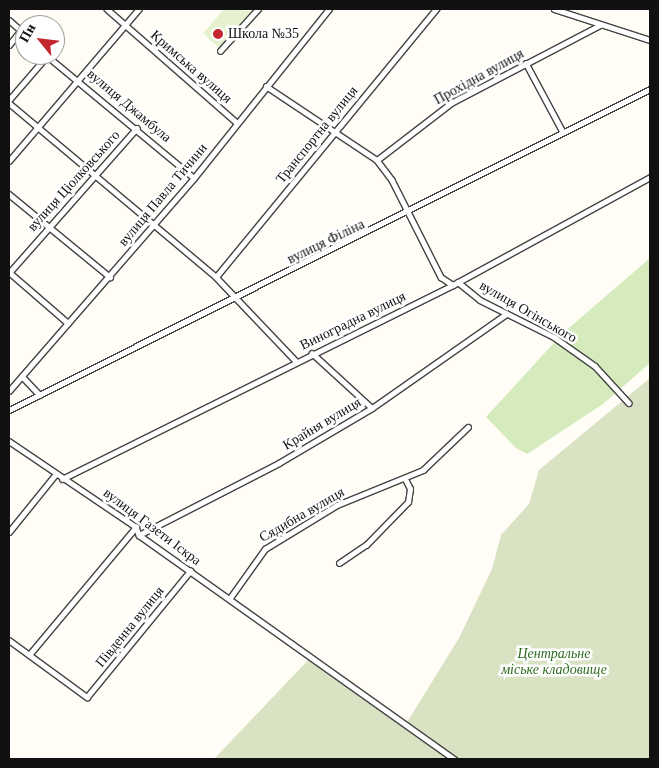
<!DOCTYPE html>
<meta charset="utf-8">
<style>
body{margin:0}
#map{position:relative;width:659px;height:768px;overflow:hidden;background:#fffdf5;font-family:Georgia,serif}
div>[style]{position:absolute}
[style*='--x']{left:calc(var(--x)*1px);top:calc(var(--y)*1px);width:calc(var(--w)*1px);rotate:calc(var(--a)*1deg)}
.green>*{inset:0;background:#d5ebbd}
.cemetery>*{inset:0;background:#d9e3c4}
.pitch>*{inset:0;background:#e6f2cf}
.roads{filter:drop-shadow(1px 0 #444) drop-shadow(-1px 0 #444) drop-shadow(0 1px #444) drop-shadow(0 -1px #444)}
.street>*{height:4.5px;margin:-2.25px;padding:0 2.25px;transform-origin:2.25px;border-radius:2.25px;background:#fff}
.dots>*{width:14px;height:14px;translate:-50% -50%;box-sizing:border-box;border:2px solid #fff;border-radius:50%}
span{translate:-50% -50%;white-space:nowrap;text-align:center;line-height:1.15;-webkit-text-stroke:5px #fff;paint-order:stroke}
.poi-label{font-size:14px;color:#111}
.left{translate:0 -50%;text-align:left}
.street-label{font-size:14px;color:#111}
.park-label{font-size:14px;color:#2f6b1f;font-style:italic}
.frame{position:absolute;inset:0;border:10px solid #111;pointer-events:none}
.north{position:absolute;left:15px;top:15px;width:50px;height:50px;box-sizing:border-box;background:#fff;border:1px solid #a0a0a0;border-radius:50%;rotate:299deg;font-size:14px;font-weight:700;line-height:20px;text-align:center;color:#111}
.north::after{content:'';display:block;margin:auto;width:18px;height:22px;background:#c4262e;clip-path:polygon(50% 0,100% 100%,50% 72%,0 100%)}
</style>
<div id="map">
<div class="green">
<i style="clip-path:polygon(650px 258px,650px 363px,603px 404px,527px 454px,516px 448px,486px 417px,562px 334px)"></i>
</div>
<div class="cemetery">
<i style="clip-path:polygon(650px 378px,650px 759px,214px 759px,312px 656px,406px 724px,459px 638px,492px 569px,501px 535px,529px 504px,539px 470px)"></i>
</div>
<div class="pitch">
<i style="clip-path:polygon(224px 9px,251px 11px,219px 48px,203px 33px)"></i>
</div>
<div class="roads">
<div class="street">
<i style="--x:107;--y:9;--w:173;--a:41.2"></i>
<i style="--x:554;--y:9;--w:101;--a:17.9"></i>
<i style="--x:9;--y:20;--w:21;--a:41"></i>
<i style="--x:9;--y:45;--w:19;--a:-51"></i>
<i style="--x:220;--y:51;--w:57;--a:-47.9"></i>
<i style="--x:46;--y:55;--w:192;--a:39.7"></i>
<i style="--x:526;--y:63;--w:76;--a:61.8"></i>
<i style="--x:266;--y:86;--w:133;--a:33.7"></i>
<i style="--x:377;--y:160;--w:25;--a:53"></i>
<i style="--x:392;--y:180;--w:109;--a:63.2"></i>
<i style="--x:441;--y:277;--w:14;--a:34"></i>
<i style="--x:9;--y:100;--w:58;--a:-49.2"></i>
<i style="--x:9;--y:103;--w:270;--a:40"></i>
<i style="--x:216;--y:277;--w:116;--a:46.4"></i>
<i style="--x:377;--y:160;--w:93;--a:-37.6"></i>
<i style="--x:451;--y:103;--w:168;--a:-27.6"></i>
<i style="--x:9;--y:161;--w:200;--a:-49.5"></i>
<i style="--x:9;--y:194;--w:131;--a:39.4"></i>
<i style="--x:9;--y:272;--w:78;--a:40.8"></i>
<i style="--x:9;--y:273;--w:193;--a:-48.6"></i>
<i style="--x:216;--y:277;--w:347;--a:-50.6"></i>
<i style="--x:458;--y:282;--w:28;--a:39"></i>
<i style="--x:480;--y:300;--w:83;--a:26.6"></i>
<i style="--x:554;--y:337;--w:50;--a:35.3"></i>
<i style="--x:595;--y:366;--w:50;--a:47.4"></i>
<i style="--x:312;--y:353;--w:81;--a:42.5"></i>
<i style="--x:22;--y:376;--w:26;--a:47"></i>
<i style="--x:9;--y:391;--w:282;--a:-49"></i>
<i style="--x:194;--y:178;--w:216;--a:-51.4"></i>
<i style="--x:9;--y:410;--w:717;--a:-26.6"></i>
<i style="--x:9;--y:441;--w:153;--a:34.1"></i>
<i style="--x:136;--y:527;--w:9;--a:69"></i>
<i style="--x:139;--y:535;--w:387;--a:35.4"></i>
<i style="--x:62;--y:479;--w:436;--a:-26.4"></i>
<i style="--x:453;--y:285;--w:225;--a:-28.7"></i>
<i style="--x:9;--y:532;--w:73;--a:-51.1"></i>
<i style="--x:139;--y:535;--w:157;--a:-27.2"></i>
<i style="--x:279;--y:463;--w:108;--a:-30.6"></i>
<i style="--x:372;--y:408;--w:164;--a:-35"></i>
<i style="--x:339;--y:563;--w:32;--a:-34"></i>
<i style="--x:366;--y:545;--w:60;--a:-45.7"></i>
<i style="--x:408;--y:502;--w:13;--a:-81"></i>
<i style="--x:410;--y:489;--w:11;--a:-117"></i>
<i style="--x:230;--y:598;--w:60;--a:-54.5"></i>
<i style="--x:265;--y:549;--w:84;--a:-31.4"></i>
<i style="--x:337;--y:505;--w:93;--a:-22.1"></i>
<i style="--x:423;--y:470;--w:62;--a:-43.7"></i>
<i style="--x:9;--y:640;--w:97;--a:36.2"></i>
<i style="--x:87;--y:697;--w:163;--a:-50.7"></i>
<i style="--x:29;--y:655;--w:167;--a:-50.1"></i>
</div>
</div>
<div class="dots">
<i style="left:218px;top:34px;background:#c4262e"></i>
</div>
<div class="poi-label">
<span class="left" style="left:228px;top:34px">Школа №35</span>
</div>
<div class="street-label">
<span style="left:191px;top:67px;rotate:41deg">Кримська вулиця</span>
<span style="left:479px;top:77px;rotate:-29deg">Прохідна вулиця</span>
<span style="left:129px;top:106px;rotate:40deg">вулиця Джамбула</span>
<span style="left:317px;top:135px;rotate:-51deg">Транспортна вулиця</span>
<span style="left:74px;top:181px;rotate:-48deg">вулиця Ціолковського</span>
<span style="left:163px;top:195px;rotate:-50deg">вулиця Павла Тичини</span>
<span style="left:326px;top:242px;rotate:-26deg">вулиця Філіна</span>
<span style="left:528px;top:312px;rotate:30deg">вулиця Огінського</span>
<span style="left:353px;top:321px;rotate:-26deg">Виноградна вулиця</span>
<span style="left:322px;top:424px;rotate:-31deg">Крайня вулиця</span>
<span style="left:302px;top:515px;rotate:-30deg">Сядибна вулиця</span>
<span style="left:152px;top:527px;rotate:37deg">вулиця Газети Іскра</span>
<span style="left:130px;top:627px;rotate:-51deg">Південна вулиця</span>
</div>
<div class="park-label">
<span style="left:554px;top:662px">Центральне<br>міське кладовище</span>
</div>
<div class="frame"></div>
<div class="north">Пн</div>
</div>
